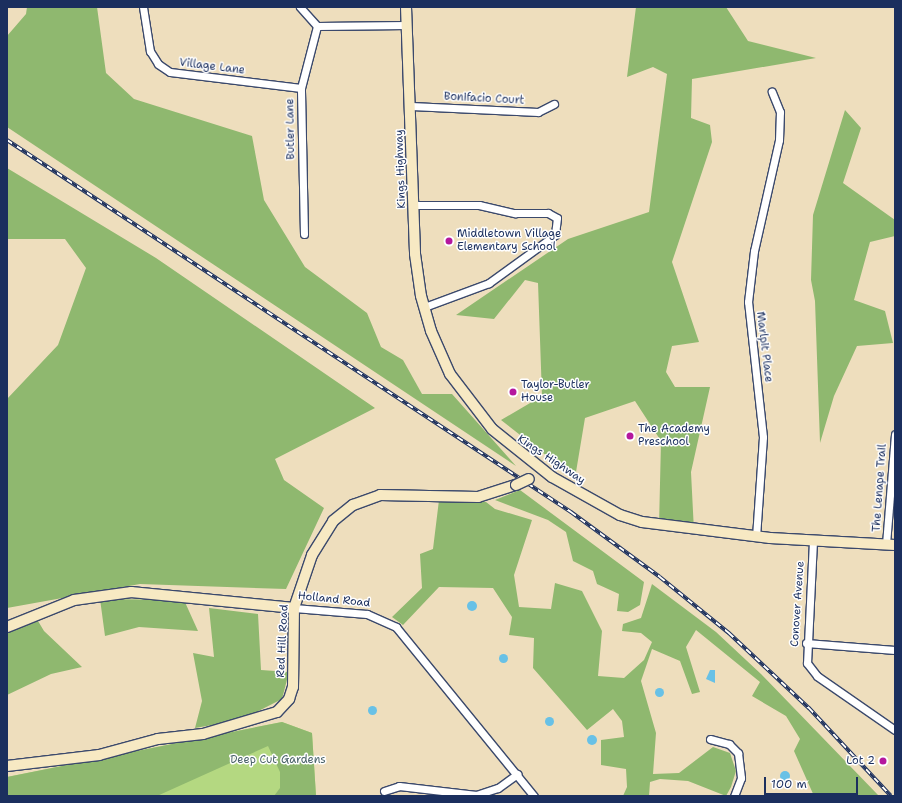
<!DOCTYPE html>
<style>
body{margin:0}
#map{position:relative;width:902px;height:803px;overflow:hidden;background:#eedebd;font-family:"Shantell Sans",sans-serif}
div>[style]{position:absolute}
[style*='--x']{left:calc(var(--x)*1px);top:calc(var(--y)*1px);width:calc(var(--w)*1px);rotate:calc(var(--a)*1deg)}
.green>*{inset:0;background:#b4d881}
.forest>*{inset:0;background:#8fb86f}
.water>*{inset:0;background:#68c1e6}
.round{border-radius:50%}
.roads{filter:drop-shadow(1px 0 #3b496c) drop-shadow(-1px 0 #3b496c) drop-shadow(0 1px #3b496c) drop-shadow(0 -1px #3b496c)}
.street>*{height:7px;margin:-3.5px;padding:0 3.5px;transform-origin:3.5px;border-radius:3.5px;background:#fff}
.secondary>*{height:10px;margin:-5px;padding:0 5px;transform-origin:5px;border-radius:5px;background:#f7e9c3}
.rail>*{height:3.5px;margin-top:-1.75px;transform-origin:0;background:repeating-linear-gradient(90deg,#fff 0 6px,#1b2f5e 0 12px);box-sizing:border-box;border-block:1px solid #1b2f5e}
.bridges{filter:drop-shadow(1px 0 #3b496c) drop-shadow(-1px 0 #3b496c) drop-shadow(0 1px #3b496c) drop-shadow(0 -1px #3b496c)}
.secondary-bridge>*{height:10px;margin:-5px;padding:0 5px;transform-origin:5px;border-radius:5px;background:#f7e9c3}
.dots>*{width:11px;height:11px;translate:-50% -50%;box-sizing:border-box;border:2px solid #fff;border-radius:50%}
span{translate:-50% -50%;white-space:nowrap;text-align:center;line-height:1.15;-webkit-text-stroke:3px #fff;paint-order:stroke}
.street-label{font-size:11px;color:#1b2f5e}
.poi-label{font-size:11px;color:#1b2f5e}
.left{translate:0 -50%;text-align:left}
.right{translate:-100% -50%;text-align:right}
.park-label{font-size:11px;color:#496268}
.frame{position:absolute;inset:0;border:8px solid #1b2f5e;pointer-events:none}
.scale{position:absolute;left:764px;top:777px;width:94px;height:18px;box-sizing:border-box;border:2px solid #1b2f5e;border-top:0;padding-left:5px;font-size:12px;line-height:14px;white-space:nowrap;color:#1b2f5e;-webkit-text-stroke:3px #fff;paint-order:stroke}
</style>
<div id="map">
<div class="green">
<i style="clip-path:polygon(282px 722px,312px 733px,316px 796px,7px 796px,7px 777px)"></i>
</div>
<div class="forest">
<i style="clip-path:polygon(27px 7px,97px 7px,106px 73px,134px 99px,252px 136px,264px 200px,305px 267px,367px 313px,381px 347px,403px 360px,422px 394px,452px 394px,516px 466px,7px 127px,7px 36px,26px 14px)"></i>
<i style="clip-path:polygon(636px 7px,726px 7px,748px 41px,816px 58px,692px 79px,691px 118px,710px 125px,712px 142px,672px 262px,699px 342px,672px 346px,666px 372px,675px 387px,710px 387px,691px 472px,694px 531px,659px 526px,661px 441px,635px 401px,585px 418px,575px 478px,501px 420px,542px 396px,538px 283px,525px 280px,494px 319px,456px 315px,568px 239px,649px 212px,667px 74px,653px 67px,627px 77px)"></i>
<i style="clip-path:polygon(845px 110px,861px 128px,843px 183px,895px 220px,895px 236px,870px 242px,854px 300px,885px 311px,893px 343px,857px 346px,834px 396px,820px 443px,815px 301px,811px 280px,813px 215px)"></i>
<i style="clip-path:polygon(7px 168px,156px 258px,375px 408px,275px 459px,284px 480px,324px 508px,286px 589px,140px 584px,7px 608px,7px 399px,58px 345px,86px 268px,65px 239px,7px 239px)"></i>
<i style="clip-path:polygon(520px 490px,644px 582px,640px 605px,628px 612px,617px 611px,619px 594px,597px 584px,593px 571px,573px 561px,566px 532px,548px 520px,495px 500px)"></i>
<i style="clip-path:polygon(439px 500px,486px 502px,495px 509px,532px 520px,514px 575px,519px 607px,551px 609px,555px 583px,582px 591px,602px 631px,598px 676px,624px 678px,644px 660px,652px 642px,641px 633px,622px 631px,623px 624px,641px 618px,652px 584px,716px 632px,761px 674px,879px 796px,814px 796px,794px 751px,800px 739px,786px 716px,752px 696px,760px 682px,696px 630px,686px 647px,700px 692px,692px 694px,680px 661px,652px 649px,641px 681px,656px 733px,653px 774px,679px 773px,713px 747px,730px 753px,736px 771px,731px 787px,726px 796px,688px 781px,660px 779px,650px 782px,649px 796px,623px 796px,627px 787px,626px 769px,601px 765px,601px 740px,624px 737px,622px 721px,613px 709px,587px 730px,533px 668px,534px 638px,509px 635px,512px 617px,493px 588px,439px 587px,403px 625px,392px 617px,422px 588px,420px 554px,433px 549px)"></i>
<i style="clip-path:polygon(100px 599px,184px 600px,198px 631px,139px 627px,105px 636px)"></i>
<i style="clip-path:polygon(209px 608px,258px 614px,261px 670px,289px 672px,282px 699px,241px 720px,195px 728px,202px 701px,193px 653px,214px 657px)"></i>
<i style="clip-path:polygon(38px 621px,44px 631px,82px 667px,51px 674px,7px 695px,7px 633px)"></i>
<i style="clip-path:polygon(282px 722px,312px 733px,316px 796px,274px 796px,280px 788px,280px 772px,268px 746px,157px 796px,7px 796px,7px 777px)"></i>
</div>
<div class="water">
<i class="round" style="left:467px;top:601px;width:10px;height:10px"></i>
<i class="round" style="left:498.5px;top:653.5px;width:9px;height:9px"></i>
<i style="clip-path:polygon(710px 670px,715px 670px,715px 683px,706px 679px)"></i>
<i class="round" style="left:654.5px;top:687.5px;width:9px;height:9px"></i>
<i class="round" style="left:367.5px;top:705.5px;width:9px;height:9px"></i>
<i class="round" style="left:544.5px;top:716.5px;width:9px;height:9px"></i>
<i class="round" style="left:587px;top:735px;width:10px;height:10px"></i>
<i class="round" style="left:780px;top:771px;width:10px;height:10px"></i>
</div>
<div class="roads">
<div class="street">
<i style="--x:143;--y:7;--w:45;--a:81"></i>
<i style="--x:150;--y:51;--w:15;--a:58"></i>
<i style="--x:158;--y:64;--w:14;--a:34"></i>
<i style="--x:170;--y:72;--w:132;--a:7"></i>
<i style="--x:300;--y:7;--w:25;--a:48"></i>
<i style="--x:317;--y:26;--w:90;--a:-0.6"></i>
<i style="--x:411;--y:106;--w:127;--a:2.7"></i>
<i style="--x:538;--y:112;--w:18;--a:-27"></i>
<i style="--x:414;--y:205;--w:65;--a:0"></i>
<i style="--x:479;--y:205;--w:37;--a:13"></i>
<i style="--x:515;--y:213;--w:33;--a:0"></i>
<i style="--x:548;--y:213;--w:10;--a:29"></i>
<i style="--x:557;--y:218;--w:17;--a:97"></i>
<i style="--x:555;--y:235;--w:82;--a:144"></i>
<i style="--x:489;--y:283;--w:69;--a:159.7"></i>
<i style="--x:304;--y:234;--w:146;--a:-91.2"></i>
<i style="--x:301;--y:88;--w:64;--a:-75.5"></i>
<i style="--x:756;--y:537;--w:100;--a:-86"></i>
<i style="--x:763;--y:437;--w:136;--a:-96.3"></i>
<i style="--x:748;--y:302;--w:51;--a:-83.3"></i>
<i style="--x:754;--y:251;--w:114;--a:-77.3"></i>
<i style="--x:779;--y:140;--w:28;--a:-88"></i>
<i style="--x:780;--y:112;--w:22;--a:-112"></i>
<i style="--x:813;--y:541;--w:122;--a:92.8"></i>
<i style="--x:807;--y:663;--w:16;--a:52"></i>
<i style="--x:817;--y:676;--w:95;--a:34.7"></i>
<i style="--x:886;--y:544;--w:110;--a:-85.3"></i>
<i style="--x:294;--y:608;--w:73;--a:4.7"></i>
<i style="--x:367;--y:614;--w:32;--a:24"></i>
<i style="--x:396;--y:627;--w:218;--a:50.8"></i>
<i style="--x:806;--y:643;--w:89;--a:4.5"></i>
<i style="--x:710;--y:739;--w:20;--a:15"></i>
<i style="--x:729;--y:744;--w:13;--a:45"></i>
<i style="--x:738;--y:753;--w:25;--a:83"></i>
<i style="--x:741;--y:778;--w:19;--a:111"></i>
<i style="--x:384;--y:791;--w:16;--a:-18"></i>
<i style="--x:399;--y:786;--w:78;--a:6.7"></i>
<i style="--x:476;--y:795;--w:23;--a:-18"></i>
<i style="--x:498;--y:788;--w:24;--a:-36"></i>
</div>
<div class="secondary">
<i style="--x:406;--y:7;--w:247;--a:87.9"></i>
<i style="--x:415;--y:254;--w:42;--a:81.9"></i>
<i style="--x:421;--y:296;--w:36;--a:74"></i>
<i style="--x:431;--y:331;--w:47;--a:66.2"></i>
<i style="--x:450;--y:374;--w:69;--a:52.6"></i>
<i style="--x:492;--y:429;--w:77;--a:38.7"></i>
<i style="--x:552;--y:477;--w:78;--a:29.2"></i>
<i style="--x:620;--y:515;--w:23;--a:18"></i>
<i style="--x:642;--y:522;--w:129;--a:7.1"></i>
<i style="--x:770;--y:538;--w:125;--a:3.2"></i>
<i style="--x:7;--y:627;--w:72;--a:-21.9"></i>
<i style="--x:74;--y:600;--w:58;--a:-8"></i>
<i style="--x:131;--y:592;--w:164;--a:5.6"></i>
<i style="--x:7;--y:766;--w:93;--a:-6.8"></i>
<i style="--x:99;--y:755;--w:61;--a:-15.2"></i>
<i style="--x:158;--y:739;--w:45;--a:-6.3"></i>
<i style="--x:203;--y:734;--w:77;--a:-16.6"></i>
<i style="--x:277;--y:712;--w:18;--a:-47"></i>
<i style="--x:289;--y:699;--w:13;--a:-72"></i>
<i style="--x:293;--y:687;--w:79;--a:-89.3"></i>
<i style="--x:294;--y:608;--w:56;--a:-71.2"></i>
<i style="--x:312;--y:555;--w:40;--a:-58"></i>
<i style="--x:333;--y:521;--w:26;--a:-39"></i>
<i style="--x:353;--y:505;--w:29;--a:-20"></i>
<i style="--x:380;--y:495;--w:98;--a:1.2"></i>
<i style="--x:478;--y:497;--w:40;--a:-18"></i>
</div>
</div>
<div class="rail">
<i style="--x:7;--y:140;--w:676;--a:33.41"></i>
<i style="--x:571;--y:512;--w:110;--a:36.1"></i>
<i style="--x:660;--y:577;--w:89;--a:39.1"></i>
<i style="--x:729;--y:633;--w:110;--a:43.2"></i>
<i style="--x:809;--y:708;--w:120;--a:47"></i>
</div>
<div class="bridges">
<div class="secondary-bridge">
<i style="--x:516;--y:485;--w:14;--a:-25"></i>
</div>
</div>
<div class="dots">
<i style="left:449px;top:241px;background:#b5179e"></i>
<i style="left:513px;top:392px;background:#b5179e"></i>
<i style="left:630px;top:436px;background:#b5179e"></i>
<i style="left:883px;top:761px;background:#b5179e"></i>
</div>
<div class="street-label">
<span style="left:212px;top:67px;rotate:7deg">Village Lane</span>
<span style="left:484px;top:99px;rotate:3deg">Bonifacio Court</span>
<span style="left:291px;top:129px;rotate:-91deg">Butler Lane</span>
<span style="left:401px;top:169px;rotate:-92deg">Kings Highway</span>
<span style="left:764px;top:347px;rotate:83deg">Marlpit Place</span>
<span style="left:551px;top:460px;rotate:34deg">Kings Highway</span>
<span style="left:880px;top:488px;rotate:-86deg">The Lenape Trail</span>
<span style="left:334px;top:600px;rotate:6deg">Holland Road</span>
<span style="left:798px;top:604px;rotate:-86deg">Conover Avenue</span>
<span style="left:283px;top:641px;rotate:-87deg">Red Hill Road</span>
</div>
<div class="poi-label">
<span class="left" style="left:457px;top:241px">Middletown Village<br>Elementary School</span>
<span class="left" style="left:521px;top:392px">Taylor-Butler<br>House</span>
<span class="left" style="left:638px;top:436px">The Academy<br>Preschool</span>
<span class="right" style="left:875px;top:761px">Lot 2</span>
</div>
<div class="park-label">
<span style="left:278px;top:760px">Deep Cut Gardens</span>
</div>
<div class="frame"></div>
<div class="scale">100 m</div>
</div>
